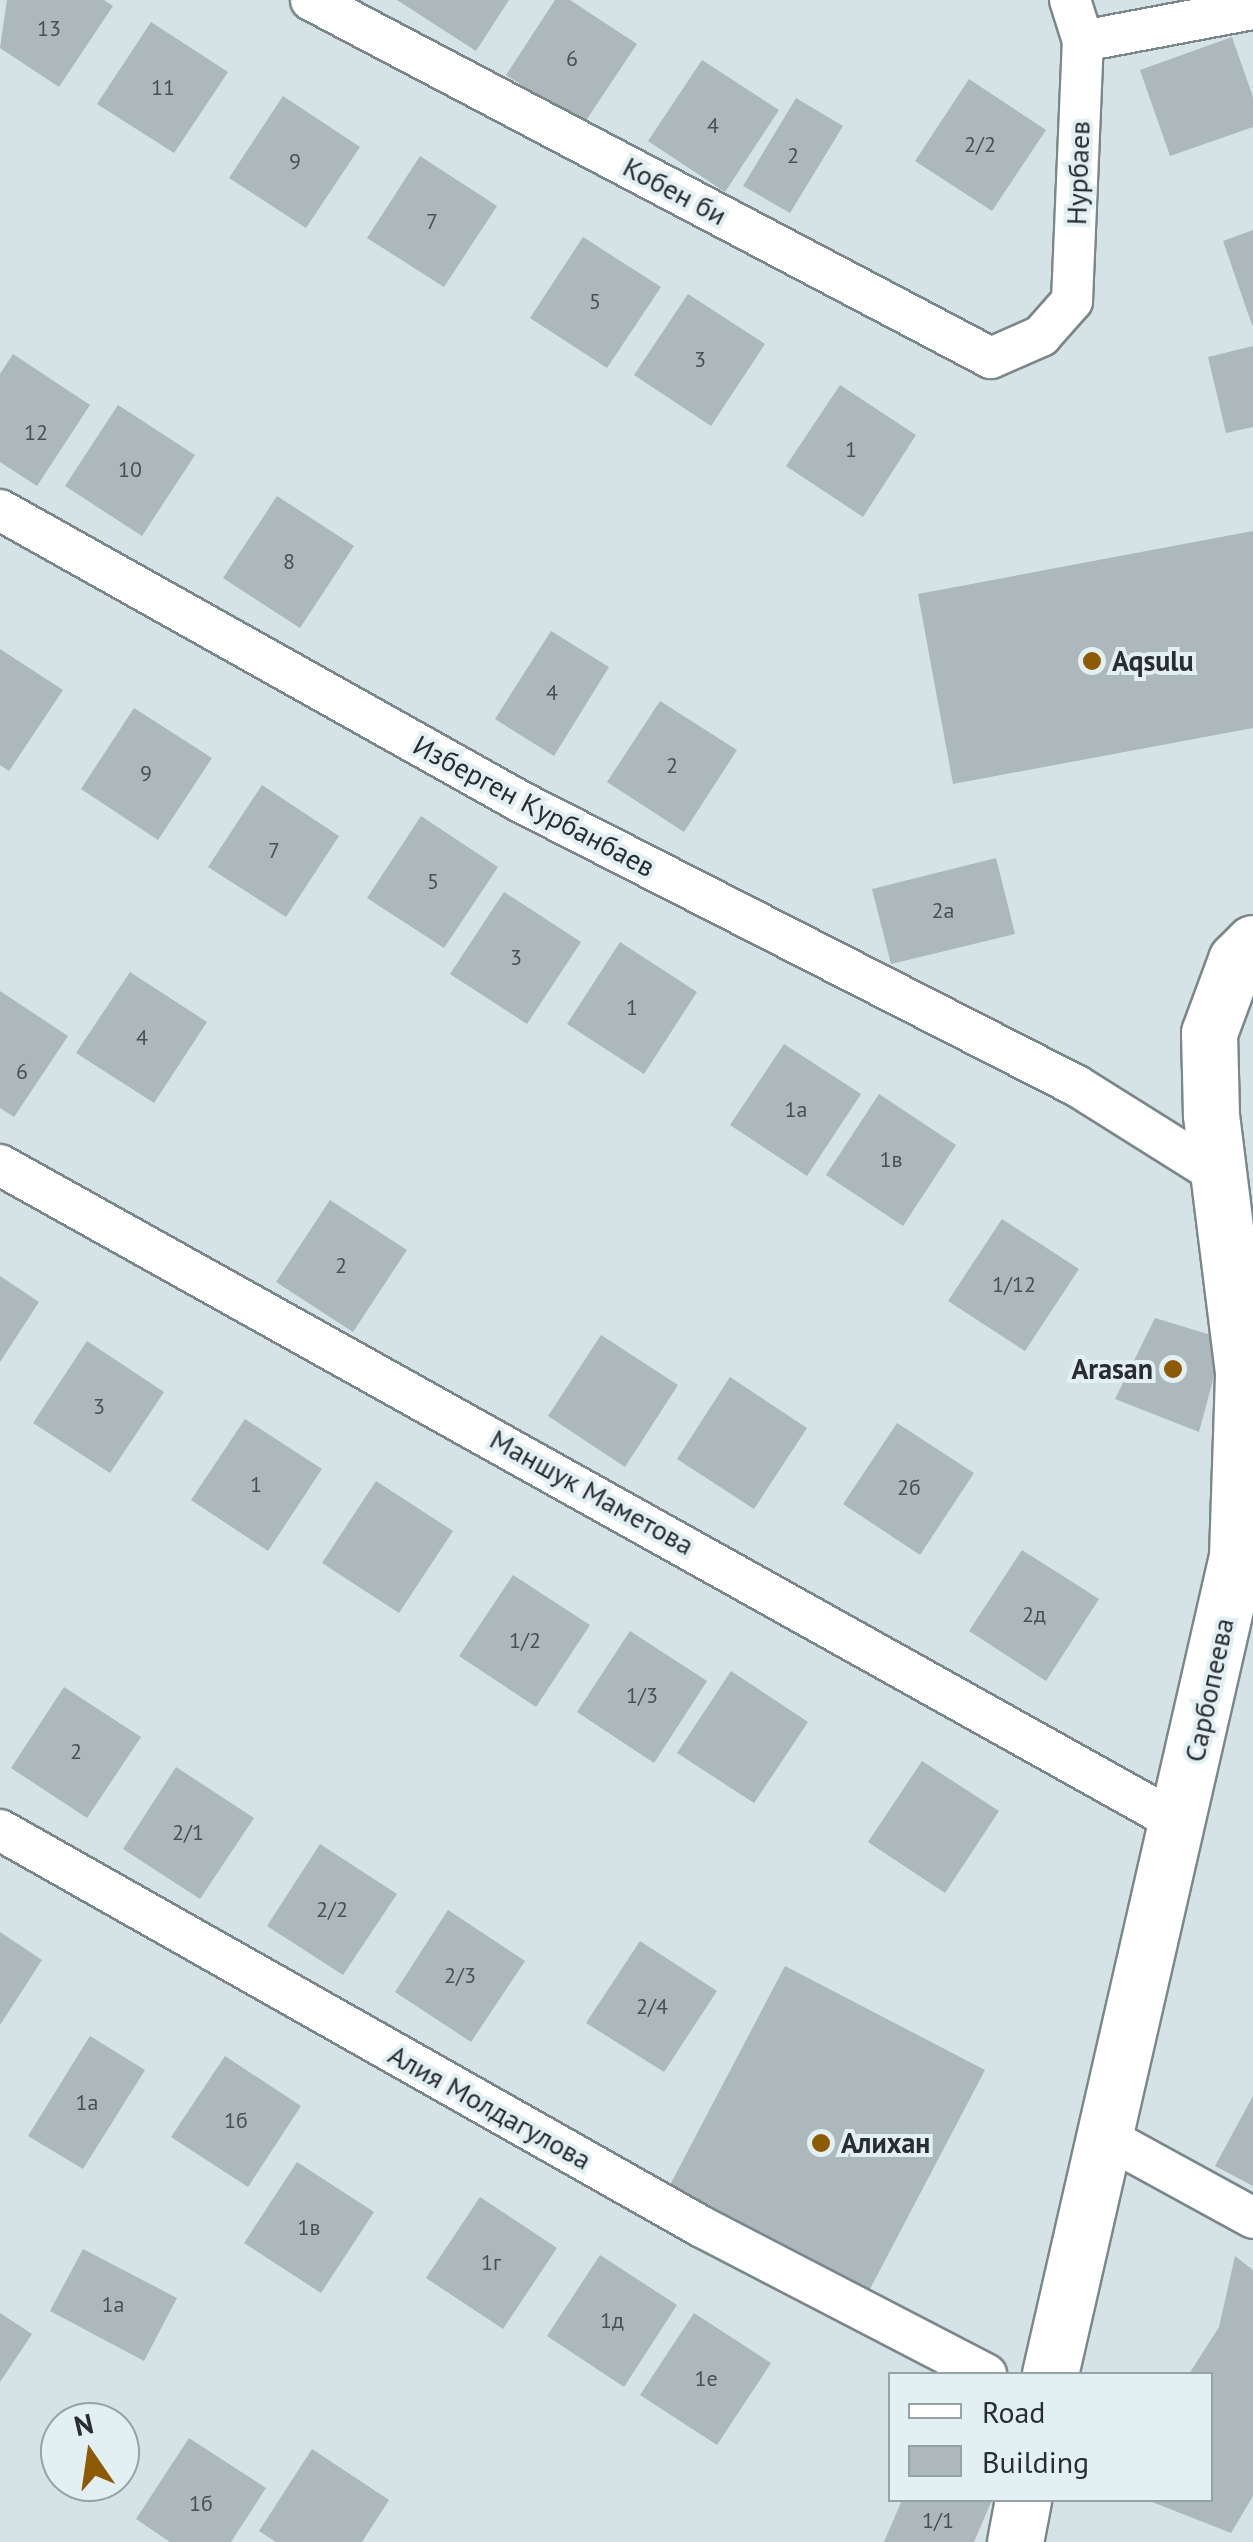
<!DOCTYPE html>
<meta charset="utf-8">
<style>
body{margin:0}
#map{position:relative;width:1253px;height:2542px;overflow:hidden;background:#d5e2e6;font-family:"PT Sans",sans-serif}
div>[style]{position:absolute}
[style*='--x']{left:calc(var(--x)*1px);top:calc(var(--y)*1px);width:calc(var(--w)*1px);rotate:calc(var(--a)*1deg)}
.building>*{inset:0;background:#acb8bc}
.roads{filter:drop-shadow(2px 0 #7b878a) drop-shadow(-2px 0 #7b878a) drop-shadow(0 2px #7b878a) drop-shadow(0 -2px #7b878a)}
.street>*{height:40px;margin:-20px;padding:0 20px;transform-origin:20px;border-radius:20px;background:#fff}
.secondary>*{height:55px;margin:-27.5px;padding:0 27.5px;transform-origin:27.5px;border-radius:27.5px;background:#fff}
.dots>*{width:28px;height:28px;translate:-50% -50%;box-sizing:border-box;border:5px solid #e2eff3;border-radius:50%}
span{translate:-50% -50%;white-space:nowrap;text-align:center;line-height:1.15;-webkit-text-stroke:8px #e2eff3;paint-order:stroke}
.number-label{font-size:22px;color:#4a5052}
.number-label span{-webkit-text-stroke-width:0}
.street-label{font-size:28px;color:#292d2f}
.poi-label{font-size:28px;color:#292d2f;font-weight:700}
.left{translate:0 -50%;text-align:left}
.right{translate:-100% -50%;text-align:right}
.legend{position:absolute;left:888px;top:2372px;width:325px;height:130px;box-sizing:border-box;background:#e2eff3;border:2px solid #98a1a5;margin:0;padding:12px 18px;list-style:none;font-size:30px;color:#292d2f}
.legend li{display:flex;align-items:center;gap:20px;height:50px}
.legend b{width:50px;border:2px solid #98a1a5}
.north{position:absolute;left:40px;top:2402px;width:100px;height:100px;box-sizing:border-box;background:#e2eff3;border:2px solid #98a1a5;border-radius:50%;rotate:347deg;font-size:28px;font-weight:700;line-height:40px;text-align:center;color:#292d2f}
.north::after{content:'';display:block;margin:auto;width:35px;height:45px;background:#8d5a06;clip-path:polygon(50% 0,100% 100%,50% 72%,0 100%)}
</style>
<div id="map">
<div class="building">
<i style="clip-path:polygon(7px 0,104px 0,113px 6px,59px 87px,0 48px)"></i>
<i style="clip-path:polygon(397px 0,509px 0,476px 51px)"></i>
<i style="clip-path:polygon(555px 0,570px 0,637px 44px,583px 125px,506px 75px)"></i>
<i style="clip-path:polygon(151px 22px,228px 72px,174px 153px,97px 104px)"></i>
<i style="clip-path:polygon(1232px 37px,1253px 97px,1253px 127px,1170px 156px,1140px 70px)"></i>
<i style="clip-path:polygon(702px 60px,779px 110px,725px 192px,648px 141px)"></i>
<i style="clip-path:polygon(969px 79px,1046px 130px,992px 211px,915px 161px)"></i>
<i style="clip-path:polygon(283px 96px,360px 147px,306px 228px,229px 178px)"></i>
<i style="clip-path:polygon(796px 98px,843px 126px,790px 213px,743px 186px)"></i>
<i style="clip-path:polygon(420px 156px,497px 206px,444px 287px,367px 238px)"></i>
<i style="clip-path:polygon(1253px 230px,1253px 325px,1252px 325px,1223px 241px)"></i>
<i style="clip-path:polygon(583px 237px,661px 287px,607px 368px,530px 318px)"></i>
<i style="clip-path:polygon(688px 294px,765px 344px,711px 426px,634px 375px)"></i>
<i style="clip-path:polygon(1253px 346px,1253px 427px,1226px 433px,1208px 357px)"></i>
<i style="clip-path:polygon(13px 354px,90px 405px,37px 486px,0 462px,0 374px)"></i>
<i style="clip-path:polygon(840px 385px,916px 435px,863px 517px,786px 466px)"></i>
<i style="clip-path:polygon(118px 405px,195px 455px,142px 536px,65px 486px)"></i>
<i style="clip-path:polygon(277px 496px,354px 546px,300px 628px,223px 578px)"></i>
<i style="clip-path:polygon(1253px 531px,1253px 728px,953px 784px,918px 594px)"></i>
<i style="clip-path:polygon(551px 631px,609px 667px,554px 756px,495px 719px)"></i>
<i style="clip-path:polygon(0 649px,63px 690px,9px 771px,0 765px)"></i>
<i style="clip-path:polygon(660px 701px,737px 750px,684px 832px,607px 782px)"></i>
<i style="clip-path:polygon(134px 708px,212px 758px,158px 840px,81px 789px)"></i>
<i style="clip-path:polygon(262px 785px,339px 836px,286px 917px,208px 867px)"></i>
<i style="clip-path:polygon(421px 816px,498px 867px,444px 948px,367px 898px)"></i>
<i style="clip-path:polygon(996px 858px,1015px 934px,891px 964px,872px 889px)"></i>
<i style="clip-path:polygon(504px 892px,581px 942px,527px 1024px,450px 974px)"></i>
<i style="clip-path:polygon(620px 942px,697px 992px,644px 1074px,567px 1024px)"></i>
<i style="clip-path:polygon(130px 972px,207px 1022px,154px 1103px,76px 1053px)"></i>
<i style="clip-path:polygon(0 991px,68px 1036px,14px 1117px,0 1108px)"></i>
<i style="clip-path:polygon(784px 1044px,861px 1094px,807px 1176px,730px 1125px)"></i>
<i style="clip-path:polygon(879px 1094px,956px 1145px,903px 1226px,826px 1175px)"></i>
<i style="clip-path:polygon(330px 1200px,407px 1250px,353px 1332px,276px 1282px)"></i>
<i style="clip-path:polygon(1002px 1219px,1079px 1269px,1025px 1351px,948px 1301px)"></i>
<i style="clip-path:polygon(0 1276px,39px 1302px,0 1362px)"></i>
<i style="clip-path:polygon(1155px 1318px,1224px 1339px,1199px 1432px,1115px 1399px)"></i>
<i style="clip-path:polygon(601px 1335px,678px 1385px,625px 1467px,548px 1416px)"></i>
<i style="clip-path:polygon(87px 1341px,164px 1392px,110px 1473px,33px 1423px)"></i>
<i style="clip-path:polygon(730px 1377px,807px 1428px,754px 1509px,677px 1459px)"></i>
<i style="clip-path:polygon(245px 1419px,322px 1469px,268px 1551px,191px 1500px)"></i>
<i style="clip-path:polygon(897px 1423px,974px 1473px,920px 1555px,843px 1504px)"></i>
<i style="clip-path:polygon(376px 1481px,453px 1531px,399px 1613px,322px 1563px)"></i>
<i style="clip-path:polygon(1022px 1550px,1099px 1599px,1046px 1681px,969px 1631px)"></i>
<i style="clip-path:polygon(513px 1575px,590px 1625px,536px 1707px,459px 1656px)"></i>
<i style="clip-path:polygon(630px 1631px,707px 1681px,654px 1763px,577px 1712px)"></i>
<i style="clip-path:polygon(731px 1671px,808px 1722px,754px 1803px,677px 1753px)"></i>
<i style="clip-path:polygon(64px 1687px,141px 1737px,87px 1818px,11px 1768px)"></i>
<i style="clip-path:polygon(922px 1761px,999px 1811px,945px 1893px,868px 1842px)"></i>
<i style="clip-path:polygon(176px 1767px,254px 1818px,200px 1899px,123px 1849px)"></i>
<i style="clip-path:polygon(320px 1844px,397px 1894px,343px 1975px,267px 1926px)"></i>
<i style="clip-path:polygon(448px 1910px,525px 1961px,471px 2042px,395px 1992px)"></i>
<i style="clip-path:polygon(0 1932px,42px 1960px,0 2025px)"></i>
<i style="clip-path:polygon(640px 1941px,717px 1991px,664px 2072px,586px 2023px)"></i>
<i style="clip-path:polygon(785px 1966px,985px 2070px,870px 2289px,670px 2185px)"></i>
<i style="clip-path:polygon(90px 2036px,145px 2070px,83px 2169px,28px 2136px)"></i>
<i style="clip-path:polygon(225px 2056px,301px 2106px,248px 2187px,171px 2137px)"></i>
<i style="clip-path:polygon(1253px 2096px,1253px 2186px,1215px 2166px)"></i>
<i style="clip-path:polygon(297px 2162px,374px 2212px,321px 2293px,244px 2243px)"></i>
<i style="clip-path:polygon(480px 2197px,557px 2248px,503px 2329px,426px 2278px)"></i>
<i style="clip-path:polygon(83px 2249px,177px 2298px,144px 2361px,50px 2311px)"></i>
<i style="clip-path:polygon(600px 2255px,677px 2305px,624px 2387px,547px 2336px)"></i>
<i style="clip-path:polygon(1235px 2256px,1253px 2270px,1253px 2496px,1231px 2533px,1147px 2500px,1210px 2500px,1210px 2374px,1189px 2374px,1219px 2327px)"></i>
<i style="clip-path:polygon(0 2313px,32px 2334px,0 2382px)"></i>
<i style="clip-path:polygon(694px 2313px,771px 2363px,717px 2445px,640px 2395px)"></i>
<i style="clip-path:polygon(189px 2438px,266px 2488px,231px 2542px,170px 2542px,136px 2519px)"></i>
<i style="clip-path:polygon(312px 2449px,389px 2500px,362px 2542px,276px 2542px,259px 2531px)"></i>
<i style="clip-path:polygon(902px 2500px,992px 2500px,974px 2542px,884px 2542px)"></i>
</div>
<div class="roads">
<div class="street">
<i style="--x:311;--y:0;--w:768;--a:27.77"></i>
<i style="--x:991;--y:358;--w:55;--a:-23.7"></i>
<i style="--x:1041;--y:336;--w:47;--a:-48.5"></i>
<i style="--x:1072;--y:301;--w:260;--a:-87.6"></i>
<i style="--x:1083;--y:41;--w:43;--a:-107.6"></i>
<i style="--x:1083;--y:41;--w:173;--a:-10.7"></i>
<i style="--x:0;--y:510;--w:597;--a:29.27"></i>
<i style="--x:521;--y:802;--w:624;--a:27.06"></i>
<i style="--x:1077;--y:1086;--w:171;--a:32.1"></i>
<i style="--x:0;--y:1165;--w:1352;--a:29.16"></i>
<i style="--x:0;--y:1830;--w:806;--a:29.49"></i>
<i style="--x:702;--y:2227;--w:320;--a:27.4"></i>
<i style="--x:1109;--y:2139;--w:164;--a:28.7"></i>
</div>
<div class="secondary">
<i style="--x:1050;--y:2374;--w:839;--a:-77.12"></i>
<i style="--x:1237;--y:1556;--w:184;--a:-88.1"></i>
<i style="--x:1243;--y:1372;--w:260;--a:-97.1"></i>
<i style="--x:1211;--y:1114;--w:81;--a:-91.4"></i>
<i style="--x:1209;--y:1033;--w:78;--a:-69.7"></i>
<i style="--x:1236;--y:960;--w:24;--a:-45"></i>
<i style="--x:1015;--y:2542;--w:43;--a:-79.2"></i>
</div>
</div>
<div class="dots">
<i style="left:1092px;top:661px;background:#8d5a06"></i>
<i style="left:1173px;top:1369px;background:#8d5a06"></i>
<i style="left:821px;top:2143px;background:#8d5a06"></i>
</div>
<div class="number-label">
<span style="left:49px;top:29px">13</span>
<span style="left:572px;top:59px">6</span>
<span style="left:163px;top:88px">11</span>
<span style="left:713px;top:126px">4</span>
<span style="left:980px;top:145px">2/2</span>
<span style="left:793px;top:156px">2</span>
<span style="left:295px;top:162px">9</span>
<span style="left:432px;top:222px">7</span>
<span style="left:595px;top:302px">5</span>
<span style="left:700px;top:360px">3</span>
<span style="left:36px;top:433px">12</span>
<span style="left:851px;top:450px">1</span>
<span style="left:130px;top:470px">10</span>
<span style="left:289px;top:562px">8</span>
<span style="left:552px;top:693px">4</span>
<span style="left:672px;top:766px">2</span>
<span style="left:146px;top:774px">9</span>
<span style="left:274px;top:851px">7</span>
<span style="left:433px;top:882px">5</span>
<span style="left:943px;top:911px">2а</span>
<span style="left:516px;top:958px">3</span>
<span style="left:632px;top:1008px">1</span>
<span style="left:142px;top:1038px">4</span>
<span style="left:22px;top:1072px">6</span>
<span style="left:796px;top:1110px">1а</span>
<span style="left:891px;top:1160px">1в</span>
<span style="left:341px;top:1266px">2</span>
<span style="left:1014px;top:1285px">1/12</span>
<span style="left:99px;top:1407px">3</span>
<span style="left:256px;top:1485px">1</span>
<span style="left:909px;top:1488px">2б</span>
<span style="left:1034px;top:1615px">2д</span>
<span style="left:525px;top:1641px">1/2</span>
<span style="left:642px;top:1696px">1/3</span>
<span style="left:76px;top:1752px">2</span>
<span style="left:188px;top:1833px">2/1</span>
<span style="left:332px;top:1910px">2/2</span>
<span style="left:460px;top:1976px">2/3</span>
<span style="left:652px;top:2007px">2/4</span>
<span style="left:87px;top:2103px">1а</span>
<span style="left:236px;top:2121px">1б</span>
<span style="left:309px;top:2228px">1в</span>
<span style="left:491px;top:2263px">1г</span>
<span style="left:113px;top:2305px">1а</span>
<span style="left:612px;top:2321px">1д</span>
<span style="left:706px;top:2379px">1е</span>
<span style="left:201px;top:2504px">1б</span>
<span style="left:938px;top:2521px">1/1</span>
</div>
<div class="street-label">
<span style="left:1078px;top:173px;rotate:-88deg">Нурбаев</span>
<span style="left:675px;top:191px;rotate:28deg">Кобен би</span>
<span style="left:534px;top:806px;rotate:28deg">Изберген Курбанбаев</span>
<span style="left:592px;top:1492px;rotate:29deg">Маншук Маметова</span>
<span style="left:1209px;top:1690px;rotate:-78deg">Сарбопеева</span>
<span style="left:490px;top:2107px;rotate:29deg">Алия Молдагулова</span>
</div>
<div class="poi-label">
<span class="left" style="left:1112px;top:661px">Aqsulu</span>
<span class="right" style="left:1153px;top:1369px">Arasan</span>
<span class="left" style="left:841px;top:2143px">Алихан</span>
</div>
<ul class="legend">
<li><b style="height:12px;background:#fff"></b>Road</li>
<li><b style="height:28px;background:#acb8bc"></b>Building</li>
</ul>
<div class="north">N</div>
</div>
